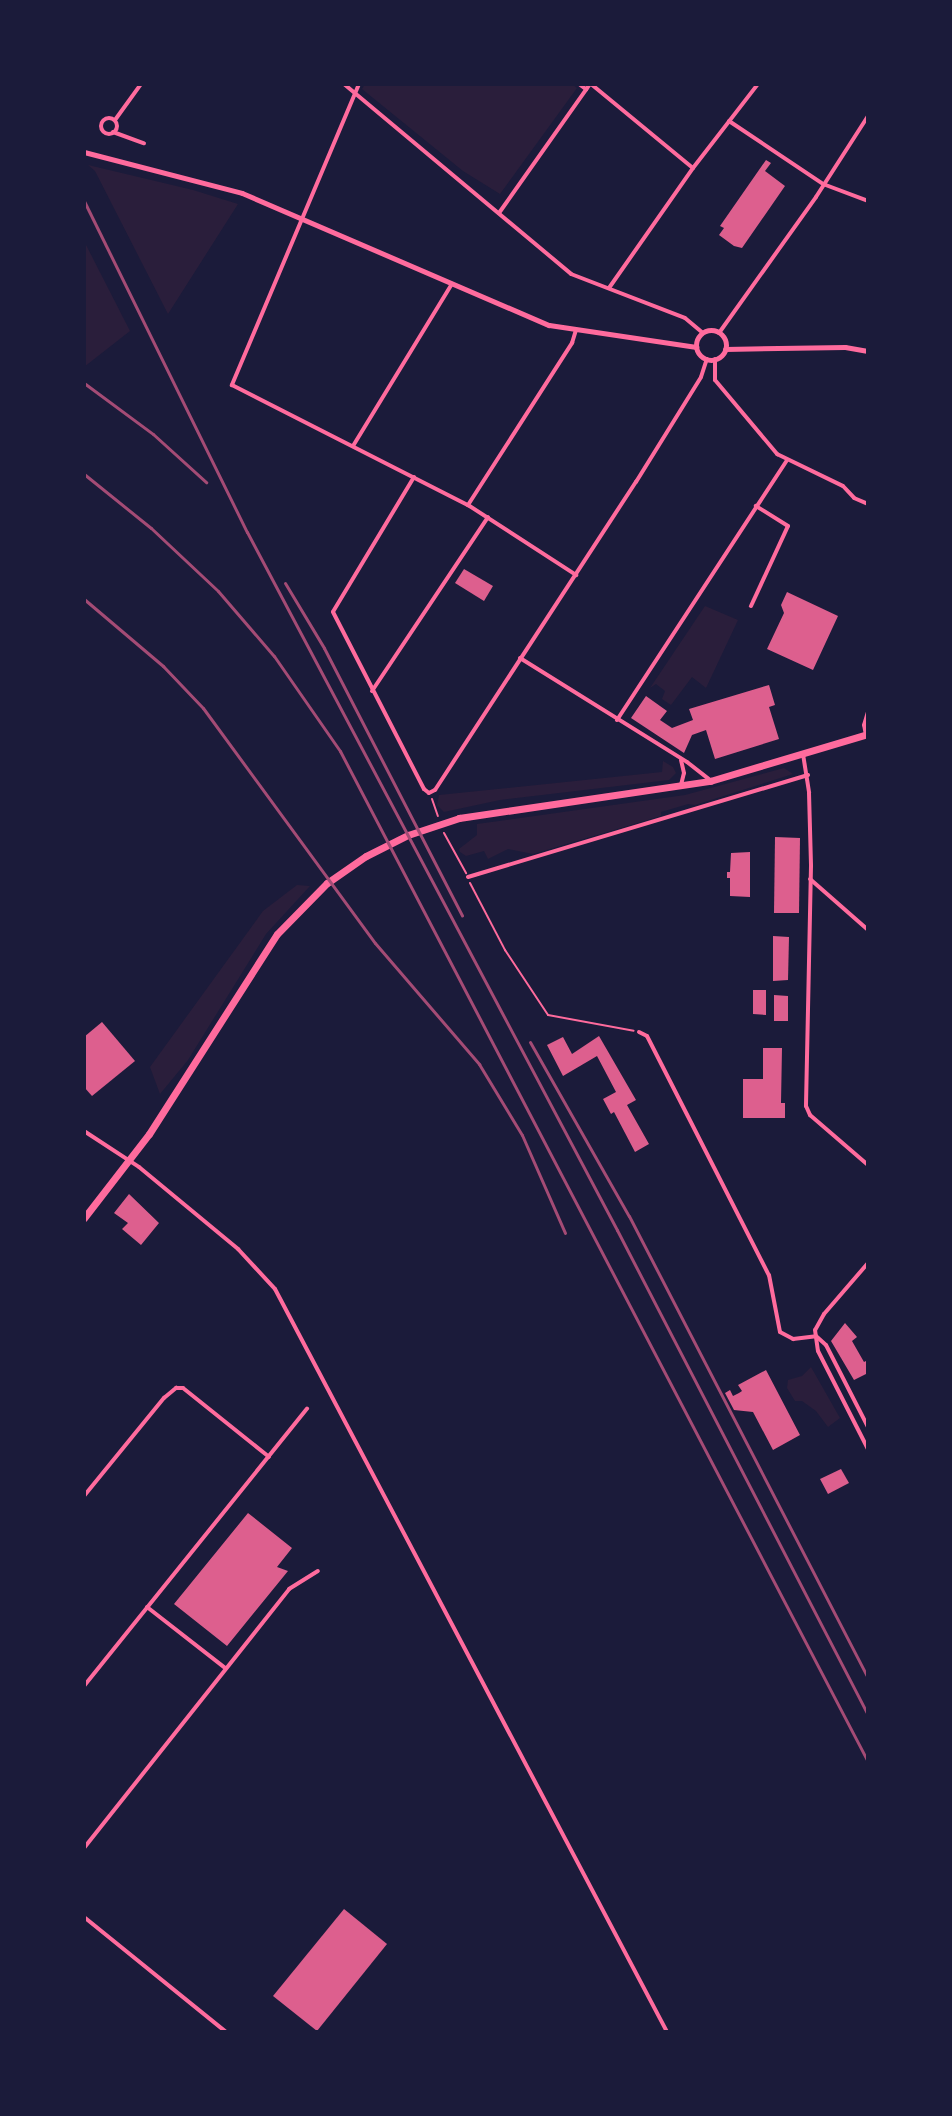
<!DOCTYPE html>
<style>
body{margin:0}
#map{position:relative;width:952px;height:2116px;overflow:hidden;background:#1b1b3a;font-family:Raleway,sans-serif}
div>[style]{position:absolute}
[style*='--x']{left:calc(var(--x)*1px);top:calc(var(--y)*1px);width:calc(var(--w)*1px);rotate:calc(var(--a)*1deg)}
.green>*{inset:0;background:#2a1e3b}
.building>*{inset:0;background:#dd5f8e}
.path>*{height:2px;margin:-1px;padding:0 1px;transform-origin:1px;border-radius:1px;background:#ff6b9d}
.minor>*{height:4px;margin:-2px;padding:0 2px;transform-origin:2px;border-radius:2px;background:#ff6b9d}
.minor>.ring{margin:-2px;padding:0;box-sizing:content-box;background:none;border:4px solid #ff6b9d;border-radius:50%}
.tertiary>*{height:5px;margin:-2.5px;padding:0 2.5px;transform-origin:2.5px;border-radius:2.5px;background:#ff6b9d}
.tertiary>.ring{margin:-2.5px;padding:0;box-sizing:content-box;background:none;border:5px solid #ff6b9d;border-radius:50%}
.primary>*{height:7px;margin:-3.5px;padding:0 3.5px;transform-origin:3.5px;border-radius:3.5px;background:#ff6b9d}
.rail>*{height:3px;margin:-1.5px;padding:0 1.5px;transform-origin:1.5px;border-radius:1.5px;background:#a44b75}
span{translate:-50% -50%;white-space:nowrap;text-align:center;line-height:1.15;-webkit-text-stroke:6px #1b1b3a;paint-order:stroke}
.frame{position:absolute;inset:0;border:86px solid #1b1b3a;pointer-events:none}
</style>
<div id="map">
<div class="green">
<i style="clip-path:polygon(365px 84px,572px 84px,577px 88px,500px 194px,463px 171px,362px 89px)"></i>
<i style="clip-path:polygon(88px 165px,193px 190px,238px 204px,168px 314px,95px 171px)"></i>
<i style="clip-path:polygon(84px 241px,130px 331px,84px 367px)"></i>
<i style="clip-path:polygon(705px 606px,738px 620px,706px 688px,692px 677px,671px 705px,662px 699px,665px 691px,656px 684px,650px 688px)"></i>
<i style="clip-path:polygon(663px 761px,673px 767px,676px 773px,669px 780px,500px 800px,444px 812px,437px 805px,439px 795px,662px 772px)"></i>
<i style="clip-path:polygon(784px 768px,793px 774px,695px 805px,688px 804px,661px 812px,661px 816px,533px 854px,508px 849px,488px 859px,484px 851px,466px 856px,460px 852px,459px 849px,477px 835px,477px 824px,685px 795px)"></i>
<i style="clip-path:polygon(297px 885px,310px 886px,266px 934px,188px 1060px,160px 1094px,150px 1067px,263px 911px)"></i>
<i style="clip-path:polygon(811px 1367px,840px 1418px,828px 1427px,816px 1411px,802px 1401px,795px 1401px,787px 1388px,788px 1380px,802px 1376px)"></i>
</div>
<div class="building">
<i style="clip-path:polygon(766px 160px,771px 163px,765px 171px,785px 186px,742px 248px,734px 246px,719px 235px,724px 228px,720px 226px)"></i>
<i style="clip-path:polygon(464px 569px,493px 586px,484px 601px,455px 583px)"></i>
<i style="clip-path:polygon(787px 592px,838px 616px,813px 670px,767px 649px,784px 613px,781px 605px)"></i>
<i style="clip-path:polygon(769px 685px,775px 705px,769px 707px,779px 739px,715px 759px,706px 730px,692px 735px,684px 753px,631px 718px,646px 696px,667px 711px,660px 720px,672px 728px,693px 720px,689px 709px)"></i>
<i style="clip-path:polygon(775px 837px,800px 838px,799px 913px,774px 913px)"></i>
<i style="clip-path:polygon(750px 852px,750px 897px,730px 896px,730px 878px,727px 878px,727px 872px,730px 872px,731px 853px)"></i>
<i style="clip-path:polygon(773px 936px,789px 937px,788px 980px,773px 981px)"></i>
<i style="clip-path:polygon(753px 990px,766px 990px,766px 1015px,753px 1014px)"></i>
<i style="clip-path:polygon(774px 995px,788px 996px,788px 1021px,774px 1021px)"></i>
<i style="clip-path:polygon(102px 1022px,135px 1061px,92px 1096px,84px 1087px,84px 1037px)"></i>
<i style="clip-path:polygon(599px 1036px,636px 1100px,627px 1105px,649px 1144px,635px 1152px,614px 1112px,611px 1114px,603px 1099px,616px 1092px,597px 1056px,563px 1076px,547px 1045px,563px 1037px,572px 1054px)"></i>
<i style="clip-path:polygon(763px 1048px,782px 1048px,781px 1103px,785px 1103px,785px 1118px,743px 1118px,743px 1079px,763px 1079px)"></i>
<i style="clip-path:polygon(129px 1194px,159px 1223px,141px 1245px,122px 1229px,128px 1223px,114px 1213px)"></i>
<i style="clip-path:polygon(845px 1323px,857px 1337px,852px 1341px,864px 1362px,868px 1360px,868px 1373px,854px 1380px,831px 1341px)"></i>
<i style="clip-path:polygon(766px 1370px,800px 1435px,773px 1450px,753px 1412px,734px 1410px,725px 1393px,730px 1390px,733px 1396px,739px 1393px,742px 1391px,738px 1385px)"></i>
<i style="clip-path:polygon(841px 1469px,849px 1483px,828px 1494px,820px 1479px)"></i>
<i style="clip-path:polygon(248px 1513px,292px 1548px,277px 1567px,288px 1571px,227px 1646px,174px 1604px)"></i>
<i style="clip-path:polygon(344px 1909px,387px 1944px,317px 2031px,273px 1996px)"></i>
</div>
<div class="path">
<i style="--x:432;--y:799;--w:18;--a:71"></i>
<i style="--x:444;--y:833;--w:46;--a:61.2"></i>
<i style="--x:470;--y:883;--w:76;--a:62.4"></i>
<i style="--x:505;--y:950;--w:78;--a:56.5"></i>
<i style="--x:548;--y:1015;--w:87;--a:10.5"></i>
</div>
<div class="minor">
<i style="--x:344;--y:84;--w:296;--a:39.9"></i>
<i style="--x:571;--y:274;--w:122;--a:21.1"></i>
<i style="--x:685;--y:318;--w:23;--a:40"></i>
<i style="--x:359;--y:84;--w:327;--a:112.9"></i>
<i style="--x:232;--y:385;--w:265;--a:27"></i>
<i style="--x:468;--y:505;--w:129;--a:32.9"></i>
<i style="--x:579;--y:84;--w:9;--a:36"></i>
<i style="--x:591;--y:84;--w:132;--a:39.5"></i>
<i class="ring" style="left:101px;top:118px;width:12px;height:12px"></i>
<i style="--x:115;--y:120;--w:44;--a:-54.2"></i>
<i style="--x:729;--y:121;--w:113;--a:33.8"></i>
<i style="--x:823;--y:184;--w:48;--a:20.7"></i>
<i style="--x:113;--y:132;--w:33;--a:20"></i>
<i style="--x:499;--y:213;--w:158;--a:-54.8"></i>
<i style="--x:609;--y:288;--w:146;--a:-55"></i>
<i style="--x:693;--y:168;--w:106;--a:-52.3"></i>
<i style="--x:719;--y:333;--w:167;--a:-54.5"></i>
<i style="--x:816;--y:197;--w:96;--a:-57.3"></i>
<i style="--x:715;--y:359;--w:21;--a:90"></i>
<i style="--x:715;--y:380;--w:97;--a:50"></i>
<i style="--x:777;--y:454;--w:73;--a:25.9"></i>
<i style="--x:843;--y:486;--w:16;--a:47"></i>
<i style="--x:854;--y:498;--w:15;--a:23"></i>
<i style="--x:353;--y:446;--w:190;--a:-58.6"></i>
<i style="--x:414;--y:477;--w:157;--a:121"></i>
<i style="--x:333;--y:612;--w:199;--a:62.8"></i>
<i style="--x:424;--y:789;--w:6;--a:39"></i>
<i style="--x:429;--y:793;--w:7;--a:-27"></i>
<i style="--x:435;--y:790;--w:368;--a:-56.9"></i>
<i style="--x:636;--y:482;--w:123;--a:-58.2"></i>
<i style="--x:701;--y:377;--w:19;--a:-72"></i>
<i style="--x:468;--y:505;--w:193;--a:-57.3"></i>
<i style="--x:572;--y:343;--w:14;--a:-73"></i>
<i style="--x:751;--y:606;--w:88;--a:-65.2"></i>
<i style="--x:788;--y:526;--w:38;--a:-148"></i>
<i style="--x:520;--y:658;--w:197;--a:31.9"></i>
<i style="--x:687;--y:762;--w:29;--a:38"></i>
<i style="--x:372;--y:691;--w:209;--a:-56.3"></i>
<i style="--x:617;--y:720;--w:311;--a:-56.8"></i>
<i style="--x:866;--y:735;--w:10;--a:-101"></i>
<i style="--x:864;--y:725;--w:14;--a:-73"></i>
<i style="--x:803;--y:754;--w:39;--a:81"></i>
<i style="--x:809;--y:793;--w:73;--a:88.4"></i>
<i style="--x:811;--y:866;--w:240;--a:91.2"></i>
<i style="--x:806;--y:1106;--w:10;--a:66"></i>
<i style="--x:810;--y:1115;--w:77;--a:40.8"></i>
<i style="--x:681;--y:785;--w:12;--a:-76"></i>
<i style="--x:684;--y:773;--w:13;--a:-103"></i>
<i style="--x:468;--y:877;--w:355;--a:-16.7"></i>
<i style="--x:810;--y:879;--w:77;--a:41.3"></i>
<i style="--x:639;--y:1032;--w:9;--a:27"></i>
<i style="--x:647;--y:1036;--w:268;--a:63"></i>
<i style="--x:769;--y:1275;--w:58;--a:79.1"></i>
<i style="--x:780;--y:1332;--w:15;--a:28"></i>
<i style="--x:793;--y:1339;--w:23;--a:-7"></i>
<i style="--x:84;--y:1131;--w:66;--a:33.2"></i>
<i style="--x:139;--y:1167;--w:129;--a:39.6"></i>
<i style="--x:238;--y:1249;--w:54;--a:47.2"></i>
<i style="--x:275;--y:1289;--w:840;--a:62.18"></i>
<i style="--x:868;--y:1263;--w:67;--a:130.8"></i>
<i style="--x:824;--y:1314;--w:18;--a:119"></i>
<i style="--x:815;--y:1330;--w:21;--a:82"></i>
<i style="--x:818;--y:1351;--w:110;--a:63"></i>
<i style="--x:816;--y:1336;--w:13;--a:42"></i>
<i style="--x:826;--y:1345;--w:92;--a:62.9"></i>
<i style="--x:84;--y:1496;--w:127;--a:-50.8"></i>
<i style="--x:164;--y:1398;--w:16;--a:-40"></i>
<i style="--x:176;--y:1388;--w:7;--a:0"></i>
<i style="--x:183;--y:1388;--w:110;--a:38.7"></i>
<i style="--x:147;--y:1607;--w:99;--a:38"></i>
<i style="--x:84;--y:1686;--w:356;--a:-51.2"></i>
<i style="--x:84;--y:1848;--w:330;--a:-51.6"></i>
<i style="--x:289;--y:1589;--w:34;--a:-32"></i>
<i style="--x:84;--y:1917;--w:183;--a:39"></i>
</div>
<div class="tertiary">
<i style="--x:84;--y:152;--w:163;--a:14.5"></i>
<i style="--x:242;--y:193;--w:334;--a:23.3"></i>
<i style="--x:549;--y:325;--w:149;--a:8.5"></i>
<i class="ring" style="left:696px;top:330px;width:25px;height:25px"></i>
<i style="--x:725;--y:349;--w:120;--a:-1"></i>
<i style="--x:845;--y:347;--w:23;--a:10"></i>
</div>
<div class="primary">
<i style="--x:84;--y:1218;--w:106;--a:-52.3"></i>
<i style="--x:149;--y:1134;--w:237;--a:-57.4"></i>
<i style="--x:277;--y:934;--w:71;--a:-45.6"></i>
<i style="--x:327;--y:883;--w:47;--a:-34.7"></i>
<i style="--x:366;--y:856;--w:47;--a:-26.6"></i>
<i style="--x:408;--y:835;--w:54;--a:-18.4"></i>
<i style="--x:459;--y:818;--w:254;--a:-8.4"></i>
<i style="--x:710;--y:781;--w:165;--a:-16.6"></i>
</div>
<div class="rail">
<i style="--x:84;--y:201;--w:369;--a:63.8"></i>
<i style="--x:247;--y:532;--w:790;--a:62.07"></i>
<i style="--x:617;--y:1230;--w:546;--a:62.64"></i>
<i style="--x:84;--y:383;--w:86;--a:36.5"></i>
<i style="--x:153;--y:434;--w:72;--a:42.2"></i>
<i style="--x:84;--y:474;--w:86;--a:38.9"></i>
<i style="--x:151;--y:528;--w:92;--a:43.2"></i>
<i style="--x:218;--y:591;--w:86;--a:49.3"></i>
<i style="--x:274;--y:656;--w:116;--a:55.2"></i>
<i style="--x:340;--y:751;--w:1141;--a:62.42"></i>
<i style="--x:285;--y:583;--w:76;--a:59"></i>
<i style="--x:324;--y:648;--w:301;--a:62.7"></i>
<i style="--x:84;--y:599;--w:104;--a:40.3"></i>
<i style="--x:163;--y:666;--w:58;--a:46.4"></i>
<i style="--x:203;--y:708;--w:291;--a:53.8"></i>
<i style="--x:375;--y:943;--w:160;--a:49.3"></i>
<i style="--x:479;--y:1064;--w:83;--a:58.8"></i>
<i style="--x:522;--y:1135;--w:107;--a:66.3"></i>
<i style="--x:530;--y:1042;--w:200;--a:60.4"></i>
<i style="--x:629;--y:1216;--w:520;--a:62.65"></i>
</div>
<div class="frame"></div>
</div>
